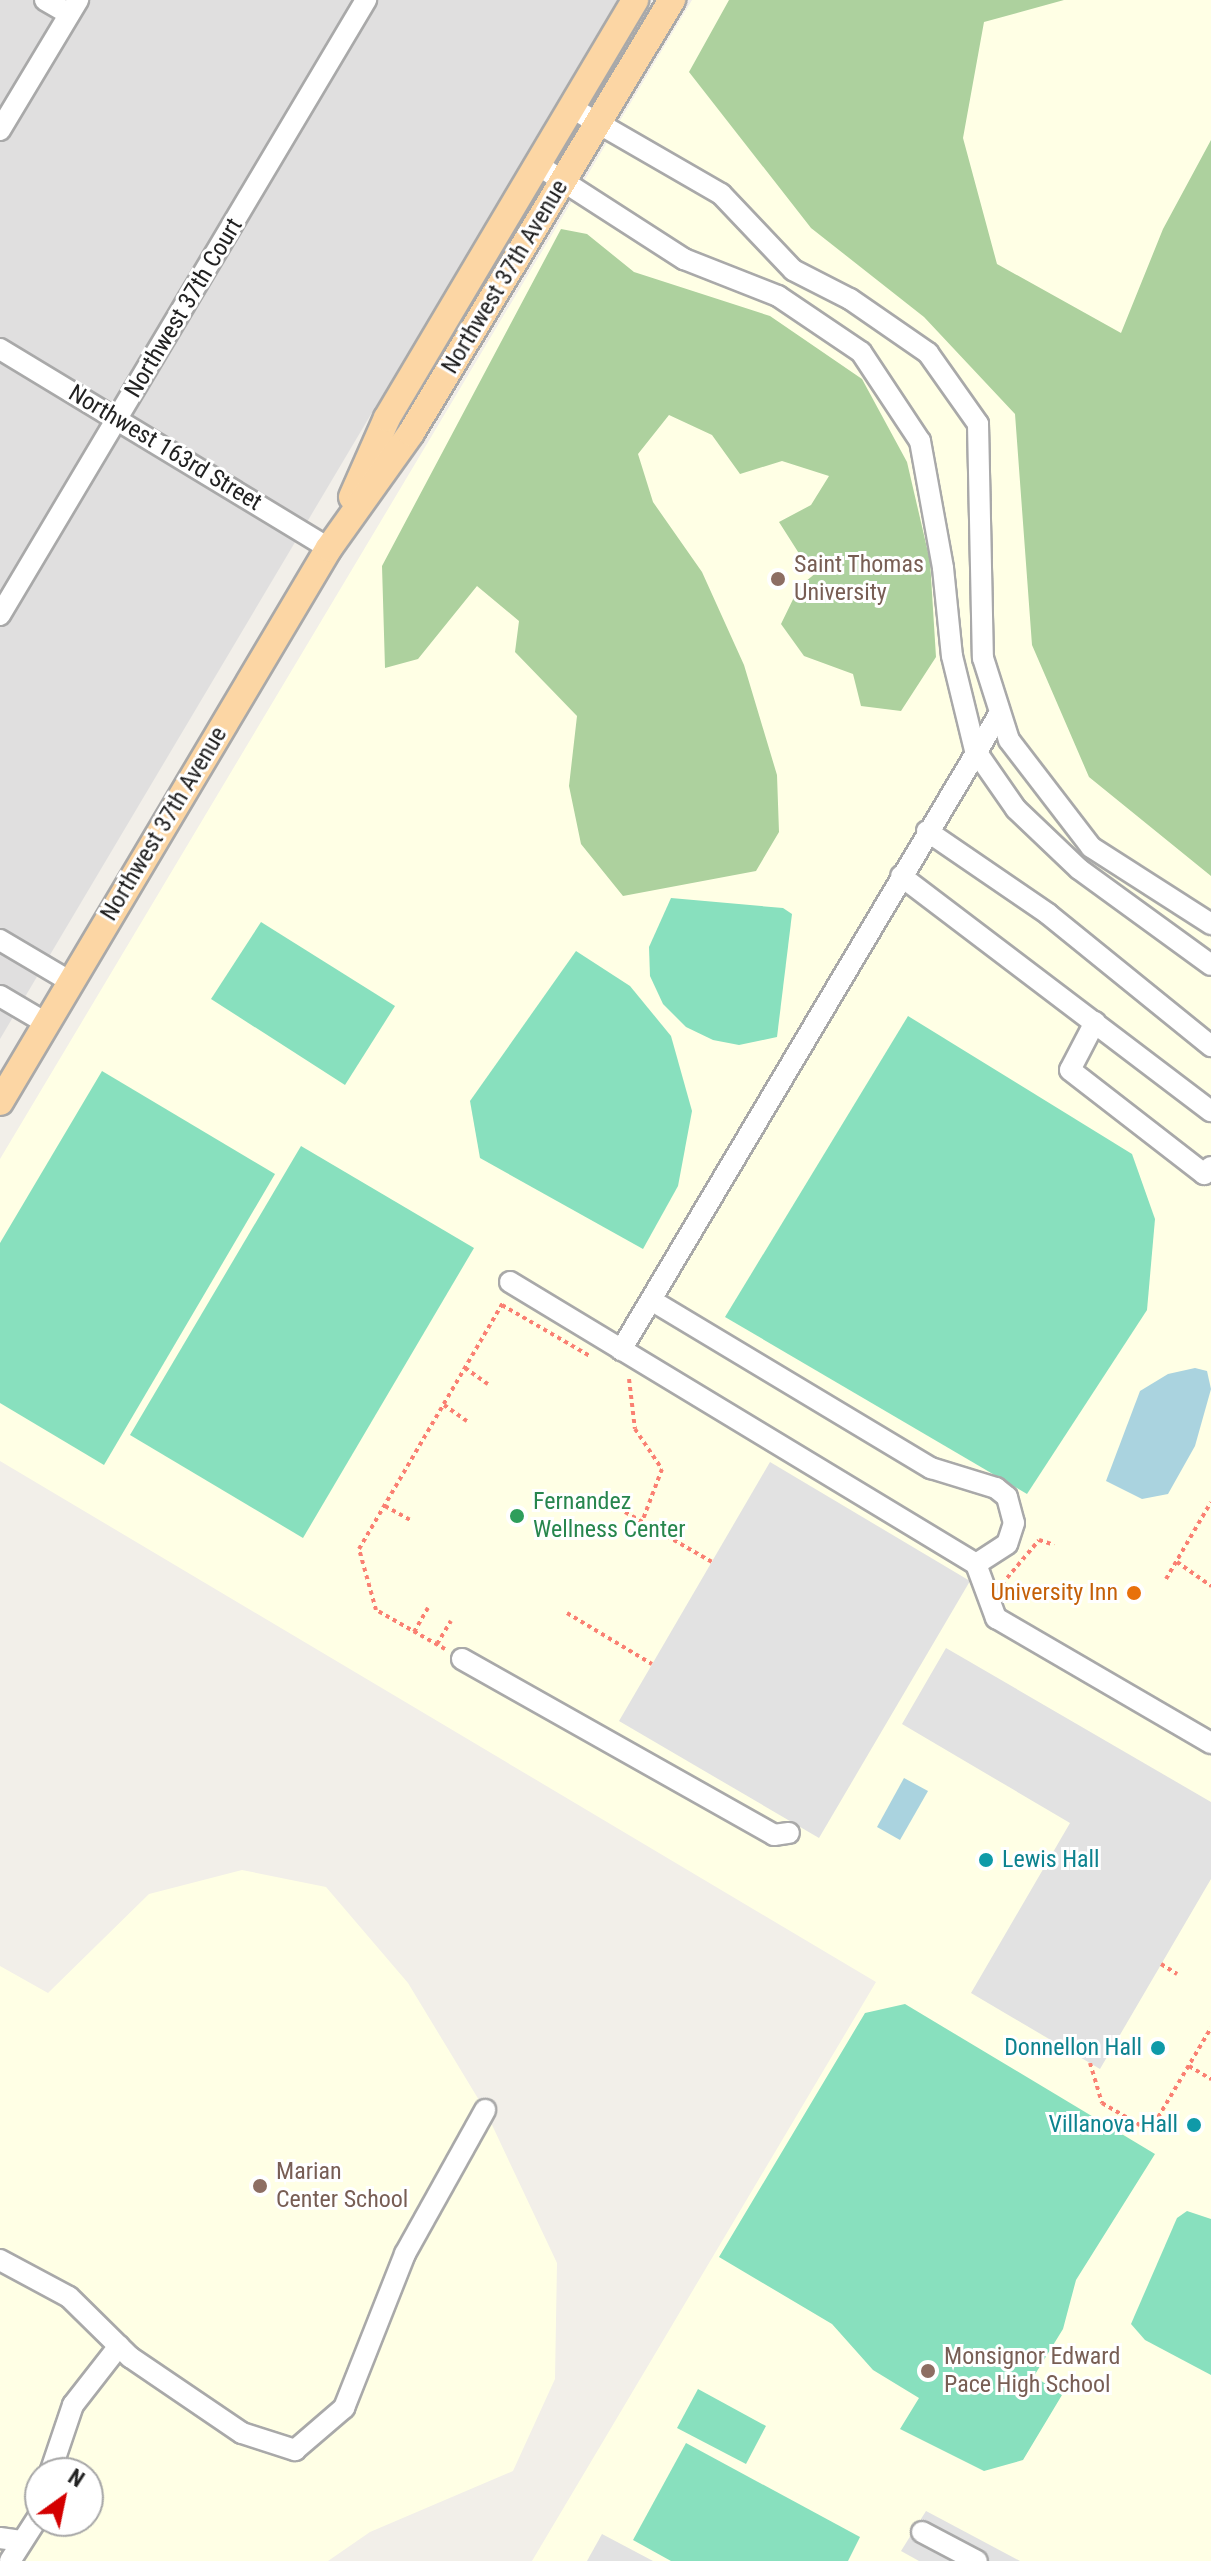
<!DOCTYPE html>
<style>
body{margin:0}
#map{position:relative;width:1211px;height:2561px;overflow:hidden;background:#f2efe9;font-family:"Roboto Condensed",sans-serif}
div>[style]{position:absolute}
[style*='--x']{left:calc(var(--x)*1px);top:calc(var(--y)*1px);width:calc(var(--w)*1px);rotate:calc(var(--a)*1deg)}
.residential>*{inset:0;background:#e0dfdf}
.education>*{inset:0;background:#ffffe5}
.forest>*{inset:0;background:#add19e}
.pitch>*{inset:0;background:#88e0be}
.parking>*{inset:0;background:#e2e2e2}
.water>*{inset:0;background:#aad3df}
.path>*{height:4px;margin-top:-2px;transform-origin:0;background:repeating-linear-gradient(90deg,#fa8072 0 4px,transparent 0 8px)}
.roads{filter:drop-shadow(2px 0 #a9a9a9) drop-shadow(-2px 0 #a9a9a9) drop-shadow(0 2px #a9a9a9) drop-shadow(0 -2px #a9a9a9)}
.minor>*{height:20px;margin:-10px;padding:0 10px;transform-origin:10px;border-radius:10px;background:#fff}
.major>*{height:26px;margin:-13px;padding:0 13px;transform-origin:13px;border-radius:13px;background:#fcd6a4}
.dots>*{width:22px;height:22px;translate:-50% -50%;box-sizing:border-box;border:4px solid #fff;border-radius:50%}
span{translate:-50% -50%;white-space:nowrap;text-align:center;line-height:1.15;-webkit-text-stroke:6px #fff;paint-order:stroke}
.street-label{font-size:24px;color:#222}
.education-label{font-size:24px;color:#785e54}
.left{translate:0 -50%;text-align:left}
.leisure-label{font-size:24px;color:#27864d}
.food-label{font-size:24px;color:#c56008}
.right{translate:-100% -50%;text-align:right}
.culture-label{font-size:24px;color:#0d838f}
.north{position:absolute;left:24px;top:2457px;width:80px;height:80px;box-sizing:border-box;background:#fff;border:2px solid #a7a7a7;border-radius:50%;rotate:33deg;font-size:22px;font-weight:700;line-height:32px;text-align:center;color:#222}
.north::after{content:'';display:block;margin:auto;width:28px;height:36px;background:#d40000;clip-path:polygon(50% 0,100% 100%,50% 72%,0 100%)}
</style>
<div id="map">
<div class="residential">
<i style="clip-path:polygon(0 0,617px 0,0 1039px)"></i>
</div>
<div class="education">
<i style="clip-path:polygon(692px 0,1211px 0,1211px 2561px,532px 2561px,876px 1982px,0 1461px,0 1159px)"></i>
<i style="clip-path:polygon(evenodd,242px 1870px,326px 1887px,408px 1983px,485px 2110px,557px 2263px,555px 2379px,513px 2471px,370px 2532px,328px 2561px,0 2561px,0 1966px,48px 1993px,149px 1894px,242px 1870px,40px 2473px,88px 2473px,88px 2521px,40px 2521px,40px 2473px)"></i>
</div>
<div class="forest">
<i style="clip-path:polygon(729px 0,1064px 0,984px 22px,963px 138px,997px 264px,1121px 333px,1163px 229px,1211px 140px,1211px 876px,1089px 777px,1032px 645px,1015px 414px,924px 317px,811px 228px,689px 72px)"></i>
<i style="clip-path:polygon(561px 229px,587px 234px,634px 272px,770px 316px,862px 379px,907px 462px,930px 561px,936px 657px,901px 711px,861px 706px,853px 674px,804px 656px,781px 624px,799px 587px,823px 567px,800px 555px,779px 522px,811px 505px,829px 476px,782px 461px,740px 474px,712px 435px,669px 415px,638px 454px,653px 502px,702px 572px,744px 665px,777px 775px,779px 832px,756px 871px,623px 896px,581px 844px,569px 786px,577px 716px,515px 652px,519px 621px,477px 586px,418px 659px,385px 668px,382px 566px)"></i>
</div>
<div class="pitch">
<i style="clip-path:polygon(671px 898px,783px 908px,792px 914px,777px 1037px,739px 1045px,713px 1040px,686px 1027px,663px 1004px,650px 976px,649px 947px)"></i>
<i style="clip-path:polygon(261px 922px,395px 1006px,345px 1085px,211px 999px)"></i>
<i style="clip-path:polygon(576px 951px,630px 986px,671px 1036px,692px 1111px,678px 1186px,643px 1249px,480px 1158px,470px 1101px)"></i>
<i style="clip-path:polygon(908px 1016px,1132px 1154px,1155px 1219px,1147px 1310px,1027px 1494px,725px 1317px)"></i>
<i style="clip-path:polygon(102px 1071px,275px 1174px,104px 1465px,0 1403px,0 1243px)"></i>
<i style="clip-path:polygon(301px 1146px,474px 1248px,303px 1538px,130px 1435px)"></i>
<i style="clip-path:polygon(905px 2004px,1155px 2154px,1076px 2280px,1063px 2329px,1034px 2376px,1062px 2395px,1023px 2460px,984px 2471px,900px 2429px,919px 2398px,873px 2370px,832px 2324px,719px 2257px,865px 2013px)"></i>
<i style="clip-path:polygon(1187px 2211px,1211px 2219px,1211px 2375px,1145px 2340px,1131px 2324px,1177px 2218px)"></i>
<i style="clip-path:polygon(698px 2389px,766px 2426px,746px 2464px,677px 2428px)"></i>
<i style="clip-path:polygon(686px 2443px,860px 2537px,848px 2561px,671px 2561px,633px 2540px)"></i>
</div>
<div class="parking">
<i style="clip-path:polygon(770px 1462px,970px 1581px,819px 1838px,619px 1721px)"></i>
<i style="clip-path:polygon(946px 1648px,1211px 1802px,1211px 1879px,1100px 2069px,971px 1993px,1070px 1823px,902px 1724px)"></i>
<i style="clip-path:polygon(926px 2511px,1020px 2561px,919px 2561px,901px 2551px)"></i>
<i style="clip-path:polygon(602px 2534px,653px 2561px,587px 2561px)"></i>
</div>
<div class="water">
<i style="clip-path:polygon(1195px 1368px,1207px 1371px,1211px 1389px,1195px 1446px,1168px 1494px,1142px 1499px,1106px 1481px,1140px 1391px,1168px 1374px)"></i>
<i style="clip-path:polygon(904px 1778px,928px 1791px,900px 1840px,877px 1827px)"></i>
</div>
<div class="path">
<i style="--x:502;--y:1305;--w:102;--a:30.1"></i>
<i style="--x:465;--y:1368;--w:28;--a:35"></i>
<i style="--x:629;--y:1379;--w:50;--a:83.2"></i>
<i style="--x:635;--y:1429;--w:48;--a:56"></i>
<i style="--x:662;--y:1469;--w:57;--a:110.7"></i>
<i style="--x:444;--y:1405;--w:28;--a:35"></i>
<i style="--x:385;--y:1506;--w:29;--a:29"></i>
<i style="--x:625;--y:1512;--w:100;--a:29.9"></i>
<i style="--x:1177;--y:1562;--w:42;--a:35.2"></i>
<i style="--x:1166;--y:1579;--w:89;--a:-59.7"></i>
<i style="--x:1002;--y:1584;--w:57;--a:-49.9"></i>
<i style="--x:1039;--y:1540;--w:16;--a:18"></i>
<i style="--x:567;--y:1613;--w:99;--a:31"></i>
<i style="--x:414;--y:1632;--w:28;--a:-60"></i>
<i style="--x:437;--y:1644;--w:27;--a:-59"></i>
<i style="--x:445;--y:1649;--w:79;--a:-150.5"></i>
<i style="--x:376;--y:1610;--w:63;--a:-105.6"></i>
<i style="--x:359;--y:1549;--w:285;--a:-59.7"></i>
<i style="--x:1161;--y:1964;--w:19;--a:32"></i>
<i style="--x:1090;--y:2063;--w:42;--a:73.3"></i>
<i style="--x:1102;--y:2103;--w:56;--a:30.3"></i>
<i style="--x:1150;--y:2131;--w:120;--a:-59.4"></i>
<i style="--x:1189;--y:2066;--w:26;--a:31"></i>
</div>
<div class="roads">
<div class="minor">
<i style="--x:45;--y:0;--w:28;--a:30"></i>
<i style="--x:572;--y:108;--w:172;--a:30"></i>
<i style="--x:721;--y:194;--w:105;--a:46.5"></i>
<i style="--x:793;--y:270;--w:64;--a:27"></i>
<i style="--x:850;--y:299;--w:95;--a:34.7"></i>
<i style="--x:928;--y:353;--w:87;--a:54.8"></i>
<i style="--x:978;--y:424;--w:234;--a:88.8"></i>
<i style="--x:983;--y:658;--w:86;--a:72.4"></i>
<i style="--x:1009;--y:740;--w:135;--a:52.5"></i>
<i style="--x:1091;--y:847;--w:143;--a:32.7"></i>
<i style="--x:0;--y:130;--w:152;--a:-59"></i>
<i style="--x:538;--y:165;--w:174;--a:32.8"></i>
<i style="--x:684;--y:259;--w:101;--a:21.5"></i>
<i style="--x:778;--y:296;--w:100;--a:34"></i>
<i style="--x:861;--y:352;--w:107;--a:56.5"></i>
<i style="--x:920;--y:441;--w:129;--a:79.7"></i>
<i style="--x:943;--y:568;--w:88;--a:84.2"></i>
<i style="--x:952;--y:656;--w:97;--a:76.3"></i>
<i style="--x:975;--y:750;--w:72;--a:55.2"></i>
<i style="--x:1016;--y:809;--w:87;--a:43.6"></i>
<i style="--x:1079;--y:869;--w:163;--a:36"></i>
<i style="--x:0;--y:349;--w:385;--a:31.2"></i>
<i style="--x:0;--y:615;--w:716;--a:-59.24"></i>
<i style="--x:927;--y:831;--w:147;--a:34.4"></i>
<i style="--x:1048;--y:914;--w:210;--a:39"></i>
<i style="--x:901;--y:876;--w:389;--a:37.2"></i>
<i style="--x:0;--y:940;--w:82;--a:30.6"></i>
<i style="--x:0;--y:996;--w:53;--a:30.4"></i>
<i style="--x:1095;--y:1022;--w:54;--a:117.5"></i>
<i style="--x:1070;--y:1070;--w:170;--a:37.8"></i>
<i style="--x:1204;--y:1174;--w:10;--a:-45"></i>
<i style="--x:510;--y:1282;--w:545;--a:31.18"></i>
<i style="--x:976;--y:1564;--w:58;--a:69.7"></i>
<i style="--x:996;--y:1618;--w:249;--a:30.2"></i>
<i style="--x:651;--y:1300;--w:327;--a:31"></i>
<i style="--x:931;--y:1468;--w:68;--a:17.1"></i>
<i style="--x:996;--y:1488;--w:14;--a:39"></i>
<i style="--x:1007;--y:1497;--w:27;--a:75"></i>
<i style="--x:1014;--y:1523;--w:22;--a:108"></i>
<i style="--x:1007;--y:1544;--w:37;--a:147"></i>
<i style="--x:621;--y:1350;--w:738;--a:-59.26"></i>
<i style="--x:462;--y:1659;--w:358;--a:29.4"></i>
<i style="--x:774;--y:1835;--w:15;--a:-8"></i>
<i style="--x:0;--y:2260;--w:78;--a:28.2"></i>
<i style="--x:69;--y:2297;--w:86;--a:44.5"></i>
<i style="--x:130;--y:2357;--w:135;--a:34.2"></i>
<i style="--x:242;--y:2433;--w:56;--a:17.8"></i>
<i style="--x:295;--y:2450;--w:65;--a:-40.6"></i>
<i style="--x:344;--y:2408;--w:166;--a:-68.4"></i>
<i style="--x:405;--y:2254;--w:165;--a:-60.9"></i>
<i style="--x:50;--y:2473;--w:72;--a:-71.3"></i>
<i style="--x:73;--y:2405;--w:75;--a:-52.1"></i>
<i style="--x:922;--y:2532;--w:62;--a:27.8"></i>
<i style="--x:0;--y:2538;--w:21;--a:8"></i>
<i style="--x:10;--y:2561;--w:56;--a:-57.4"></i>
</div>
<div class="major">
<i style="--x:352;--y:497;--w:86;--a:-66.1"></i>
<i style="--x:387;--y:418;--w:486;--a:-59.3"></i>
<i style="--x:0;--y:1102;--w:644;--a:-59.3"></i>
<i style="--x:329;--y:548;--w:141;--a:-54.5"></i>
<i style="--x:411;--y:433;--w:506;--a:-58.92"></i>
</div>
</div>
<div class="dots">
<i style="left:778px;top:579px;background:#8d6e63"></i>
<i style="left:517px;top:1516px;background:#2e9e5b"></i>
<i style="left:1134px;top:1593px;background:#e8710a"></i>
<i style="left:986px;top:1860px;background:#0f9aa8"></i>
<i style="left:1158px;top:2048px;background:#0f9aa8"></i>
<i style="left:1194px;top:2125px;background:#0f9aa8"></i>
<i style="left:260px;top:2186px;background:#8d6e63"></i>
<i style="left:928px;top:2371px;background:#8d6e63"></i>
</div>
<div class="street-label">
<span style="left:505px;top:277px;rotate:-59deg">Northwest 37th Avenue</span>
<span style="left:184px;top:308px;rotate:-59deg">Northwest 37th Court</span>
<span style="left:165px;top:448px;rotate:31deg">Northwest 163rd Street</span>
<span style="left:164px;top:824px;rotate:-59deg">Northwest 37th Avenue</span>
</div>
<div class="education-label">
<span class="left" style="left:794px;top:579px">Saint Thomas<br>University</span>
<span class="left" style="left:276px;top:2186px">Marian<br>Center School</span>
<span class="left" style="left:944px;top:2371px">Monsignor Edward<br>Pace High School</span>
</div>
<div class="leisure-label">
<span class="left" style="left:533px;top:1516px">Fernandez<br>Wellness Center</span>
</div>
<div class="food-label">
<span class="right" style="left:1118px;top:1593px">University Inn</span>
</div>
<div class="culture-label">
<span class="left" style="left:1002px;top:1860px">Lewis Hall</span>
<span class="right" style="left:1142px;top:2048px">Donnellon Hall</span>
<span class="right" style="left:1178px;top:2125px">Villanova Hall</span>
</div>
<div class="north">N</div>
</div>
